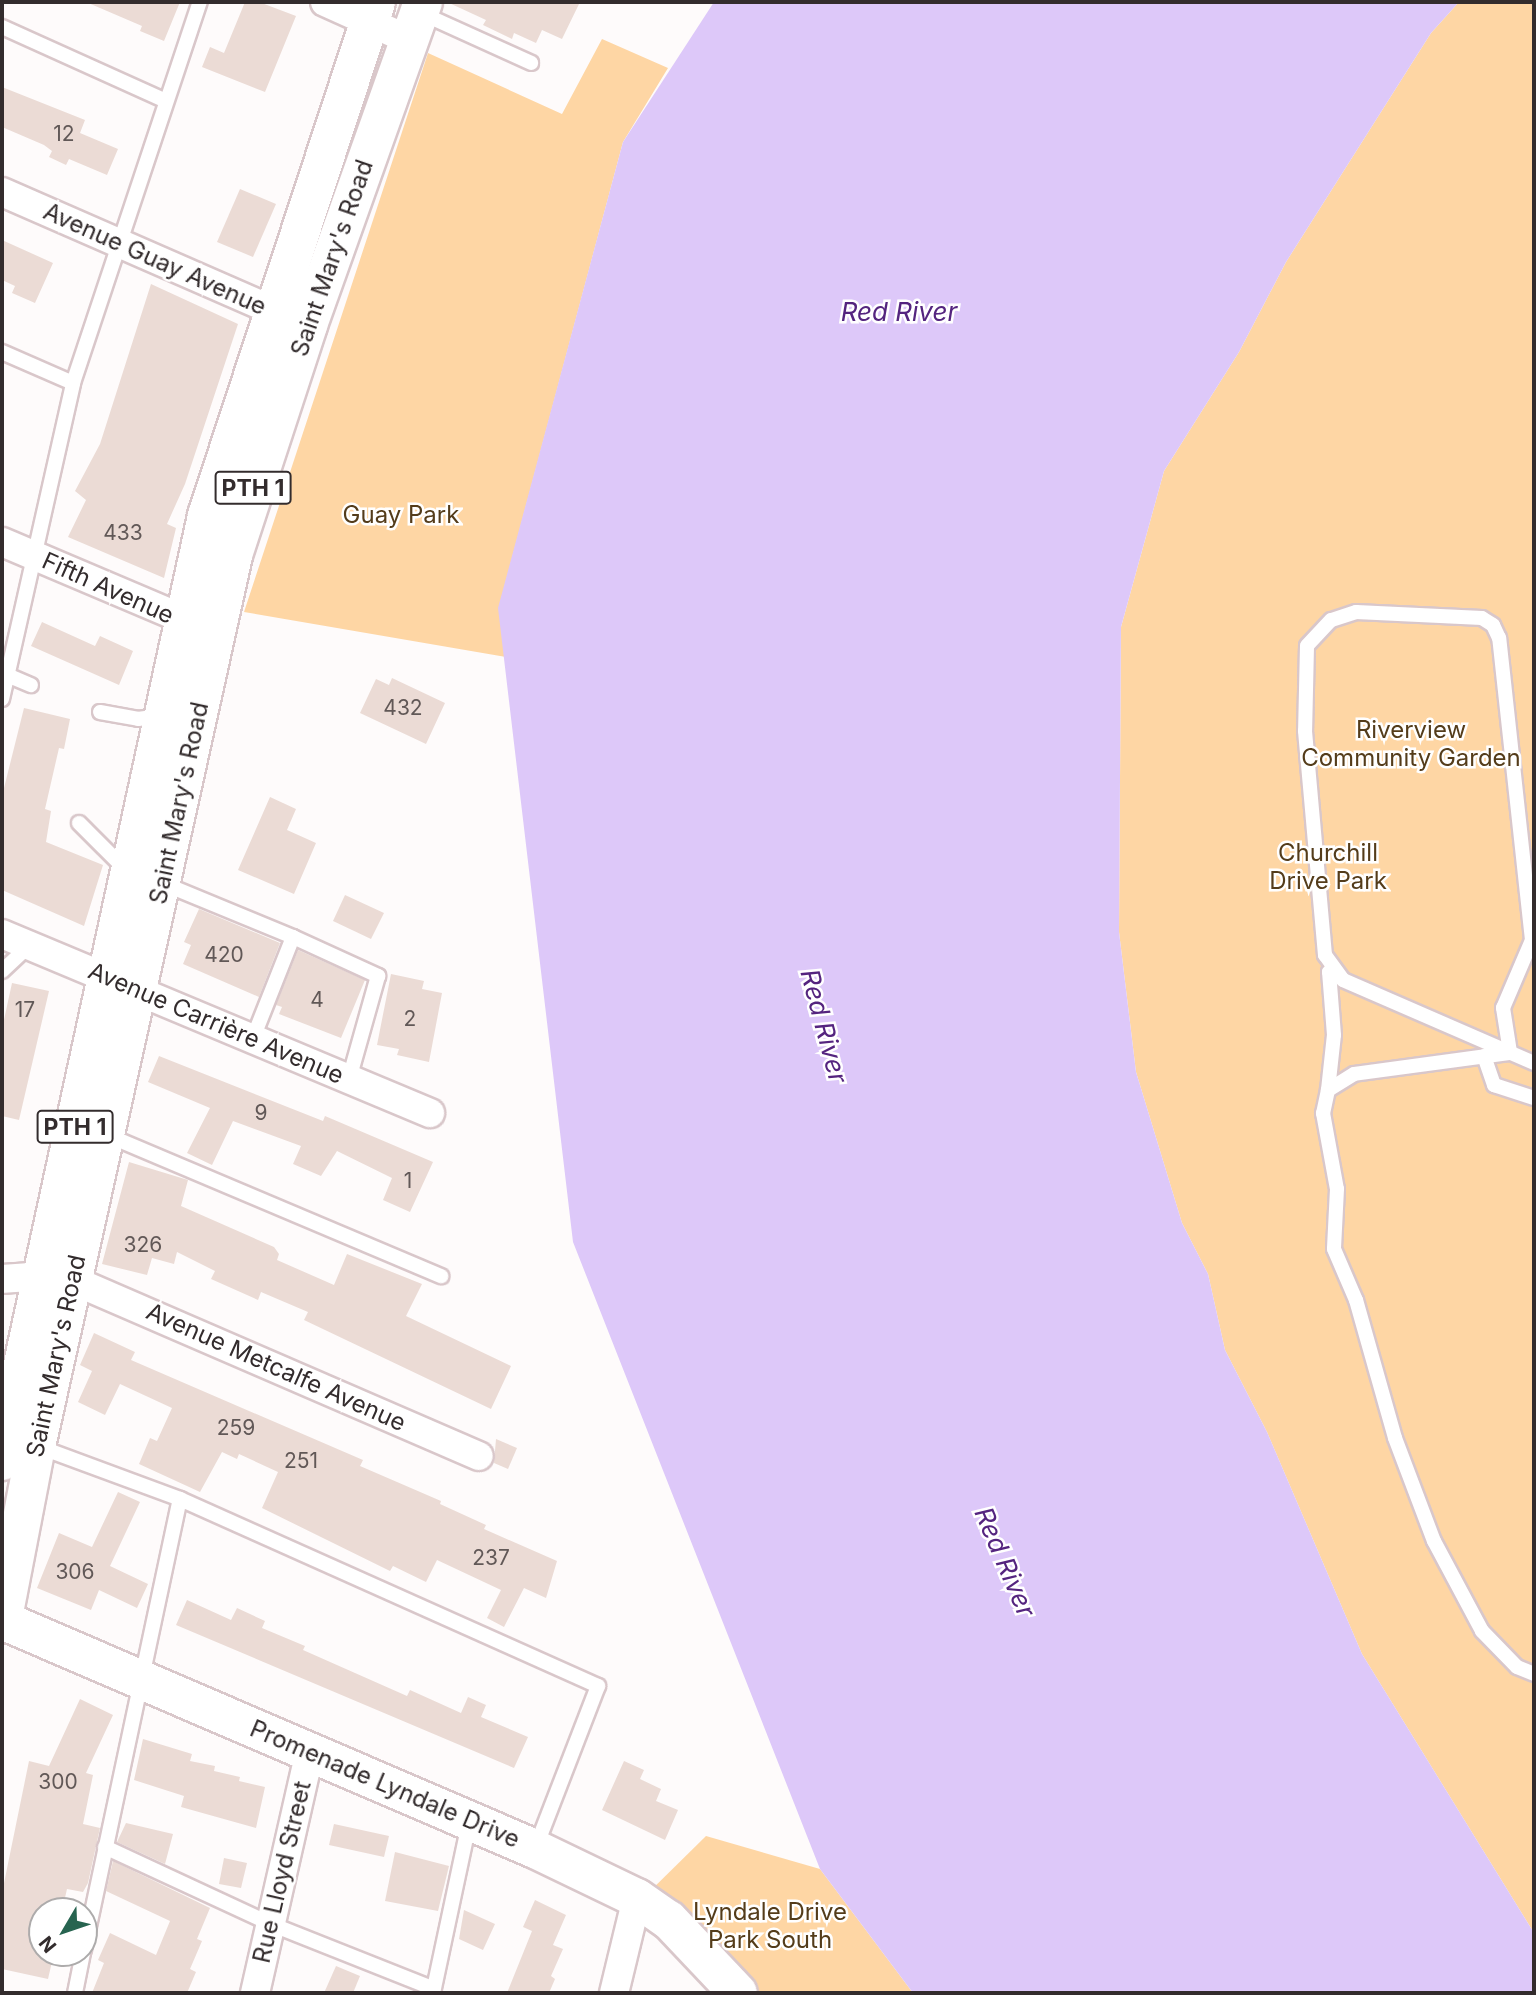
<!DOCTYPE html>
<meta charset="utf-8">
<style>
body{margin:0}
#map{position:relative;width:1536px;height:1995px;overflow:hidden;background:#fefbfb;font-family:Inter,sans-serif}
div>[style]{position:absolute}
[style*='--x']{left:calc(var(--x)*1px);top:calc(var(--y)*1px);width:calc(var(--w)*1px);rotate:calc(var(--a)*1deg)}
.green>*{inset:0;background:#fed6a4}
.water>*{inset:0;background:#ddc8f9}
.building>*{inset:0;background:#ebdbd5}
.roads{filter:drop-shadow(2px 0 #d9c7ca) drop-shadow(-2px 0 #d9c7ca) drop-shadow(0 2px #d9c7ca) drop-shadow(0 -2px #d9c7ca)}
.lane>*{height:14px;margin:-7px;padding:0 7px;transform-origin:7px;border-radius:7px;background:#fff}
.street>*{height:28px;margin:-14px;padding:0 14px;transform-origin:14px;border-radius:14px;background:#fff}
.secondary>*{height:38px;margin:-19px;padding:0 19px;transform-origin:19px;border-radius:19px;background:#fff}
.highway>*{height:38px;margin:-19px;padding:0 19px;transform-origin:19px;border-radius:19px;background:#fff}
span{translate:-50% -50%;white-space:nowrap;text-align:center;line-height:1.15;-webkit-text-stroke:5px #fff;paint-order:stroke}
.number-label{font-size:21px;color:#615857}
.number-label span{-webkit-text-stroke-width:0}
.shield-label span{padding:2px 5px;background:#fff;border:2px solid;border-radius:5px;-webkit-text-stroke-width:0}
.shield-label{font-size:23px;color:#332c2d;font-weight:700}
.street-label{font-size:24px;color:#332c2d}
.park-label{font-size:24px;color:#543c1a}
.water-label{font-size:26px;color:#54247f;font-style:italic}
.frame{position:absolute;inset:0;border:4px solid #332c2d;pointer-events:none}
.north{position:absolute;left:28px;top:1897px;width:70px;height:70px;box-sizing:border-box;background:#fff;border:2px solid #adabab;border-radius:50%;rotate:231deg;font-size:19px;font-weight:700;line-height:28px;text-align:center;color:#332c2d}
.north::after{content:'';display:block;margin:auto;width:24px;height:32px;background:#276450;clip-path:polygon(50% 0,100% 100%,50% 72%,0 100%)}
</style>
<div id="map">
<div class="green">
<i style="clip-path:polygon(1459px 2px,1534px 2px,1534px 1933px,1362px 1654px,1267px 1432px,1225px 1350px,1208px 1274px,1182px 1223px,1136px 1072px,1119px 932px,1121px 627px,1164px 471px,1239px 352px,1286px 262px,1431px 33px)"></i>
<i style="clip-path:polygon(602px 39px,668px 68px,623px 142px,499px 607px,506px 657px,244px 612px,428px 53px,562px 114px)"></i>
<i style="clip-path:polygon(706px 1836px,820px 1869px,913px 1993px,738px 1993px,639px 1902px)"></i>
</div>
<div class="water">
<i style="clip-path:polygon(714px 2px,1459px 2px,1431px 33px,1286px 262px,1239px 352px,1164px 471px,1121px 627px,1119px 932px,1136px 1072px,1182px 1223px,1208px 1274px,1225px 1350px,1267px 1432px,1362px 1654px,1534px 1933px,1534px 1993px,913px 1993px,820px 1869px,573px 1242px,498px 608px,623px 142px)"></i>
</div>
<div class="building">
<i style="clip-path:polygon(86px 2px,180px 2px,164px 41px,140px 31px,142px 26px)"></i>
<i style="clip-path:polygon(245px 2px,259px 2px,296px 16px,265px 92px,202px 67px,210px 47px,224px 53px)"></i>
<i style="clip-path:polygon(447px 2px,580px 2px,562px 39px,542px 30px,536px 43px,514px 33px,512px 39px,483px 25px,486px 20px)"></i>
<i style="clip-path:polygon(2px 87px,85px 120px,80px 133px,118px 149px,107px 175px,69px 159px,66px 165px,49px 157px,52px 151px,44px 145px,2px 127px)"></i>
<i style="clip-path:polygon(240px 189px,276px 204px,253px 257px,217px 242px)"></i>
<i style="clip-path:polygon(2px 240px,53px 263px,35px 303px,12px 293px,15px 286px,2px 280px)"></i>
<i style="clip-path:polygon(151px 284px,238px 324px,185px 484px,167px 524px,176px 528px,164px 578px,68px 537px,86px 500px,75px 491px,100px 444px)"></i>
<i style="clip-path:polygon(42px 622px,95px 646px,100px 636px,133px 651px,119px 685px,31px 646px)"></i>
<i style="clip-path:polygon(392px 678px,445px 703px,426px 744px,360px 713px,376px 679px,389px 685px)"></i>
<i style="clip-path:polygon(24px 708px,70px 719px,64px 749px,59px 748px,45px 809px,51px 811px,46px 842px,103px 865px,84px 926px,2px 890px,2px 796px)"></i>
<i style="clip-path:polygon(270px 797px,296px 809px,287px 830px,316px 843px,294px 894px,238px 870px)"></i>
<i style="clip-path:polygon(345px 895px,384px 913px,371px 939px,333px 921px)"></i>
<i style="clip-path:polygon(199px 909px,280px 943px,259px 997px,183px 964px,191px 945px,184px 942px)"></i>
<i style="clip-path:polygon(298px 950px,365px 980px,341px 1038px,279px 1014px,282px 1007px,276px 1005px)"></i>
<i style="clip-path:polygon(391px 974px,424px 981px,422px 989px,442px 993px,429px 1062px,397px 1055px,399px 1049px,377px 1045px)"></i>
<i style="clip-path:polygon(12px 983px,49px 991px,19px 1120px,2px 1116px,2px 1029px)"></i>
<i style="clip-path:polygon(159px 1056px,323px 1121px,325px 1116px,433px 1162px,410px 1212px,383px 1200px,392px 1178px,337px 1151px,321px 1176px,293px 1164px,301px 1146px,233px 1121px,212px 1165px,187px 1153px,210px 1108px,148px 1082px)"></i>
<i style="clip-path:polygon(129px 1162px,188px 1180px,181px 1206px,274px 1247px,279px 1254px,277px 1260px,334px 1285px,347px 1254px,422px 1284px,406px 1316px,511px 1366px,491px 1409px,304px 1320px,308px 1312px,261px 1292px,258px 1300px,211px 1279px,215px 1271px,177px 1252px,174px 1264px,152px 1258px,147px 1275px,102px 1264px)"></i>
<i style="clip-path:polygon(94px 1333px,135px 1352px,131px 1360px,363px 1460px,360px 1466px,441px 1501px,440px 1504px,486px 1525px,484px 1529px,557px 1561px,546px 1598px,524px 1588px,504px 1627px,487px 1618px,501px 1590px,437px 1560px,426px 1582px,393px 1566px,390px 1571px,262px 1508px,278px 1472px,239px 1454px,237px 1459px,222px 1452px,200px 1492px,139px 1464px,150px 1438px,157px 1441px,172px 1408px,120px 1384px,105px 1415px,78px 1402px,92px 1371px,80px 1365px)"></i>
<i style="clip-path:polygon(496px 1439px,517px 1448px,508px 1469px,494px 1463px)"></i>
<i style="clip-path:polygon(118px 1492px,140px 1502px,110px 1566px,148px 1584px,137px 1608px,99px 1590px,91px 1610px,37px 1588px,59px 1533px,92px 1547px)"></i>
<i style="clip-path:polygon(187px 1600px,231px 1620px,237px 1608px,265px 1621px,262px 1628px,305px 1646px,303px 1650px,407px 1696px,410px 1690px,461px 1713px,468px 1697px,486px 1705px,481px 1717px,528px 1737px,514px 1768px,176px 1625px)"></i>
<i style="clip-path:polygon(80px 1699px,113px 1715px,86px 1773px,93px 1775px,83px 1824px,100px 1828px,88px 1883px,83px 1892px,67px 1889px,62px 1911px,42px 1911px,42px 1953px,54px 1953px,48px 1979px,2px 1969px,2px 1893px,29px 1761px,49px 1766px)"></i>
<i style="clip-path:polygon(143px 1739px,192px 1754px,190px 1761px,215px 1766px,214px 1771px,240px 1777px,239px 1781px,265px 1787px,256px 1828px,181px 1807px,184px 1796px,134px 1780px)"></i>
<i style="clip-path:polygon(624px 1761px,644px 1770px,640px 1779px,661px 1789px,656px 1801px,678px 1810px,665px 1840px,602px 1810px)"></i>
<i style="clip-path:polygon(126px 1823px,173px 1834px,165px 1864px,117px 1842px)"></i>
<i style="clip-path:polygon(334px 1824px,389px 1836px,384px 1857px,329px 1845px)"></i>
<i style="clip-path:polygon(395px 1852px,449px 1866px,438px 1911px,385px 1901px)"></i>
<i style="clip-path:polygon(224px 1858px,247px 1863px,241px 1888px,219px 1884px)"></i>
<i style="clip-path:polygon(113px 1861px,210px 1908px,197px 1939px,202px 1941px,190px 1969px,196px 1972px,187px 1993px,92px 1993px,104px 1963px,98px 1960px,110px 1933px,156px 1955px,170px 1921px,106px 1891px)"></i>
<i style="clip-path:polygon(535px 1900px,566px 1915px,553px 1945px,563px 1949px,551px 1976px,555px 1979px,549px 1993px,507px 1993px,532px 1931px,523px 1927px)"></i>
<i style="clip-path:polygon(464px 1910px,495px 1924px,483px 1950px,459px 1939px)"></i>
<i style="clip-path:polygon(336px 1966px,360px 1976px,353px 1993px,324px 1993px)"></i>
</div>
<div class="roads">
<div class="lane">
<i style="--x:421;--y:13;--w:121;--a:24.4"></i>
<i style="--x:2;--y:27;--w:180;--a:24.3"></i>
<i style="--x:2;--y:352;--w:77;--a:23.6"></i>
<i style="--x:7;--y:675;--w:26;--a:23"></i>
<i style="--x:2;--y:699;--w:324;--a:-77.3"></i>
<i style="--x:73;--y:383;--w:402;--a:-71.6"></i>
<i style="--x:100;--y:712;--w:39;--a:10"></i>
<i style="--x:138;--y:719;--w:22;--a:-8"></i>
<i style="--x:79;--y:823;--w:65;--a:45"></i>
<i style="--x:162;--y:883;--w:142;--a:22.4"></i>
<i style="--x:293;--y:937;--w:109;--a:111.6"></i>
<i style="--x:293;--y:937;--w:94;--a:24.6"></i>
<i style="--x:378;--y:976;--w:107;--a:105.7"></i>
<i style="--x:2;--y:971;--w:37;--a:-43"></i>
<i style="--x:1510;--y:1052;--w:45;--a:-99"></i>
<i style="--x:1503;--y:1008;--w:74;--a:-66.9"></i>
<i style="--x:1532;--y:940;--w:304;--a:-96.2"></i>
<i style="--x:1499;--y:638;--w:14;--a:-115"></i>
<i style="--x:1493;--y:625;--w:13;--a:-148"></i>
<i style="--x:1482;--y:618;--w:126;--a:-177.3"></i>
<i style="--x:1356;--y:612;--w:26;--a:162"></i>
<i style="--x:1331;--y:620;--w:35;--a:133"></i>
<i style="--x:1307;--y:646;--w:85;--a:91.3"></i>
<i style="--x:1305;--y:731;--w:225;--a:84.9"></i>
<i style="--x:1325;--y:955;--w:31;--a:54"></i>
<i style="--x:1343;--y:980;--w:208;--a:23.5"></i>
<i style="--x:1509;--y:1053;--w:156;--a:172.3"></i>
<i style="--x:1354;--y:1074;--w:31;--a:148"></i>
<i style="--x:1328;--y:1090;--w:24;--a:102"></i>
<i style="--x:1323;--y:1113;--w:77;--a:79.6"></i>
<i style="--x:1337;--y:1189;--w:60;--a:92.9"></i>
<i style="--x:1334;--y:1249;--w:56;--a:66.7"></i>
<i style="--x:1356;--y:1300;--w:143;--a:74.2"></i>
<i style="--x:1395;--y:1438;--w:110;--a:69.3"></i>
<i style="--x:1434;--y:1541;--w:102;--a:61.9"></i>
<i style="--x:1482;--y:1631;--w:50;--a:45.8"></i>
<i style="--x:1517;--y:1667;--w:18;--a:22"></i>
<i style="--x:1484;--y:1056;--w:31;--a:71"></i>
<i style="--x:1494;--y:1085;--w:42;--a:18"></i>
<i style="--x:1328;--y:1090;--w:55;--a:-83.8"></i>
<i style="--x:1334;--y:1035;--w:63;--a:-94.5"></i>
<i style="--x:1329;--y:972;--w:6;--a:-39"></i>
<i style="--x:107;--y:1135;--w:363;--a:22.9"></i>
<i style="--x:37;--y:1446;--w:153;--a:20.3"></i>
<i style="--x:180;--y:1499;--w:458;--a:24.1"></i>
<i style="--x:598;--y:1686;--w:175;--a:111.1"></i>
<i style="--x:105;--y:1847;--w:183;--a:24.9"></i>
<i style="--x:271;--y:1924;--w:175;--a:21.7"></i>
<i style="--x:84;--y:1950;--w:461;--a:-78"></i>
<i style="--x:75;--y:1993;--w:41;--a:-78.7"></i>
<i style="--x:433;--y:1993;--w:174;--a:-78"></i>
</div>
<div class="street">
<i style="--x:325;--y:2;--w:92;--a:24.3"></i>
<i style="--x:2;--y:192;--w:315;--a:23.6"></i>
<i style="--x:2;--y:542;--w:215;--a:23"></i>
<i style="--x:2;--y:934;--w:464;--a:22.7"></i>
<i style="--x:2;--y:1279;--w:42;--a:-4.1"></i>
<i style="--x:72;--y:1280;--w:443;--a:23.4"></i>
<i style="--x:255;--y:1993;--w:249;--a:-77.2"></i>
<i style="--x:614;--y:1993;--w:98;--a:-76.4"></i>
</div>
<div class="secondary">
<i style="--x:2;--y:1620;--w:580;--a:23.25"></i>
<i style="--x:535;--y:1849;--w:113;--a:25.7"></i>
<i style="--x:637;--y:1898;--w:39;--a:35"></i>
<i style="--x:669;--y:1920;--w:100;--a:46.6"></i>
</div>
<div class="highway">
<i style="--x:2;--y:1461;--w:967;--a:-77.76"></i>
<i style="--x:207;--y:516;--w:541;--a:-71.8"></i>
<i style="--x:2;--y:1623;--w:180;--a:-79.1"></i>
<i style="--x:36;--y:1446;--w:913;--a:-77.53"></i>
<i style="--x:233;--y:555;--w:242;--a:-71.9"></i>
<i style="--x:308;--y:325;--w:343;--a:-70.4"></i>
</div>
</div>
<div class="number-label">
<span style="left:64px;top:134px">12</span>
<span style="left:123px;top:533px">433</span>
<span style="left:403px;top:708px">432</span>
<span style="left:224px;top:955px">420</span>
<span style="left:317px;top:1000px">4</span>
<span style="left:25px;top:1010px">17</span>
<span style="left:410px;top:1019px">2</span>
<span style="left:261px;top:1113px">9</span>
<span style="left:408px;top:1181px">1</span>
<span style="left:143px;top:1245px">326</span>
<span style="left:236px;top:1428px">259</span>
<span style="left:301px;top:1461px">251</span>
<span style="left:491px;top:1558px">237</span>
<span style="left:75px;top:1572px">306</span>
<span style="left:58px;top:1782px">300</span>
</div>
<div class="shield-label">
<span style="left:253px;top:488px">PTH 1</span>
<span style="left:75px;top:1127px">PTH 1</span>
</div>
<div class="street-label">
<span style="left:332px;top:258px;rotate:-71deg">Saint Mary's Road</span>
<span style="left:155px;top:259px;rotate:24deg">Avenue Guay Avenue</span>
<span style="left:108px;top:588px;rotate:24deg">Fifth Avenue</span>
<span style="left:179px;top:803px;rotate:-78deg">Saint Mary's Road</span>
<span style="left:216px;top:1023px;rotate:23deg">Avenue Carrière Avenue</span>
<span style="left:56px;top:1356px;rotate:-78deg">Saint Mary's Road</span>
<span style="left:276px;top:1367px;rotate:24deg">Avenue Metcalfe Avenue</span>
<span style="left:385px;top:1784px;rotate:23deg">Promenade Lyndale Drive</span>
<span style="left:282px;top:1872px;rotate:-77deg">Rue Lloyd Street</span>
</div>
<div class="park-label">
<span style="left:401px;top:515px">Guay Park</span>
<span style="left:1411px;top:744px">Riverview<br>Community Garden</span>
<span style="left:1328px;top:867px">Churchill<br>Drive Park</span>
<span style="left:770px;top:1926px">Lyndale Drive<br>Park South</span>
</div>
<div class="water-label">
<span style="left:899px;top:312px">Red River</span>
<span style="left:824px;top:1026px;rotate:75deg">Red River</span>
<span style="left:1005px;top:1562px;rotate:67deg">Red River</span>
</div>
<div class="frame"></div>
<div class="north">N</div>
</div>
